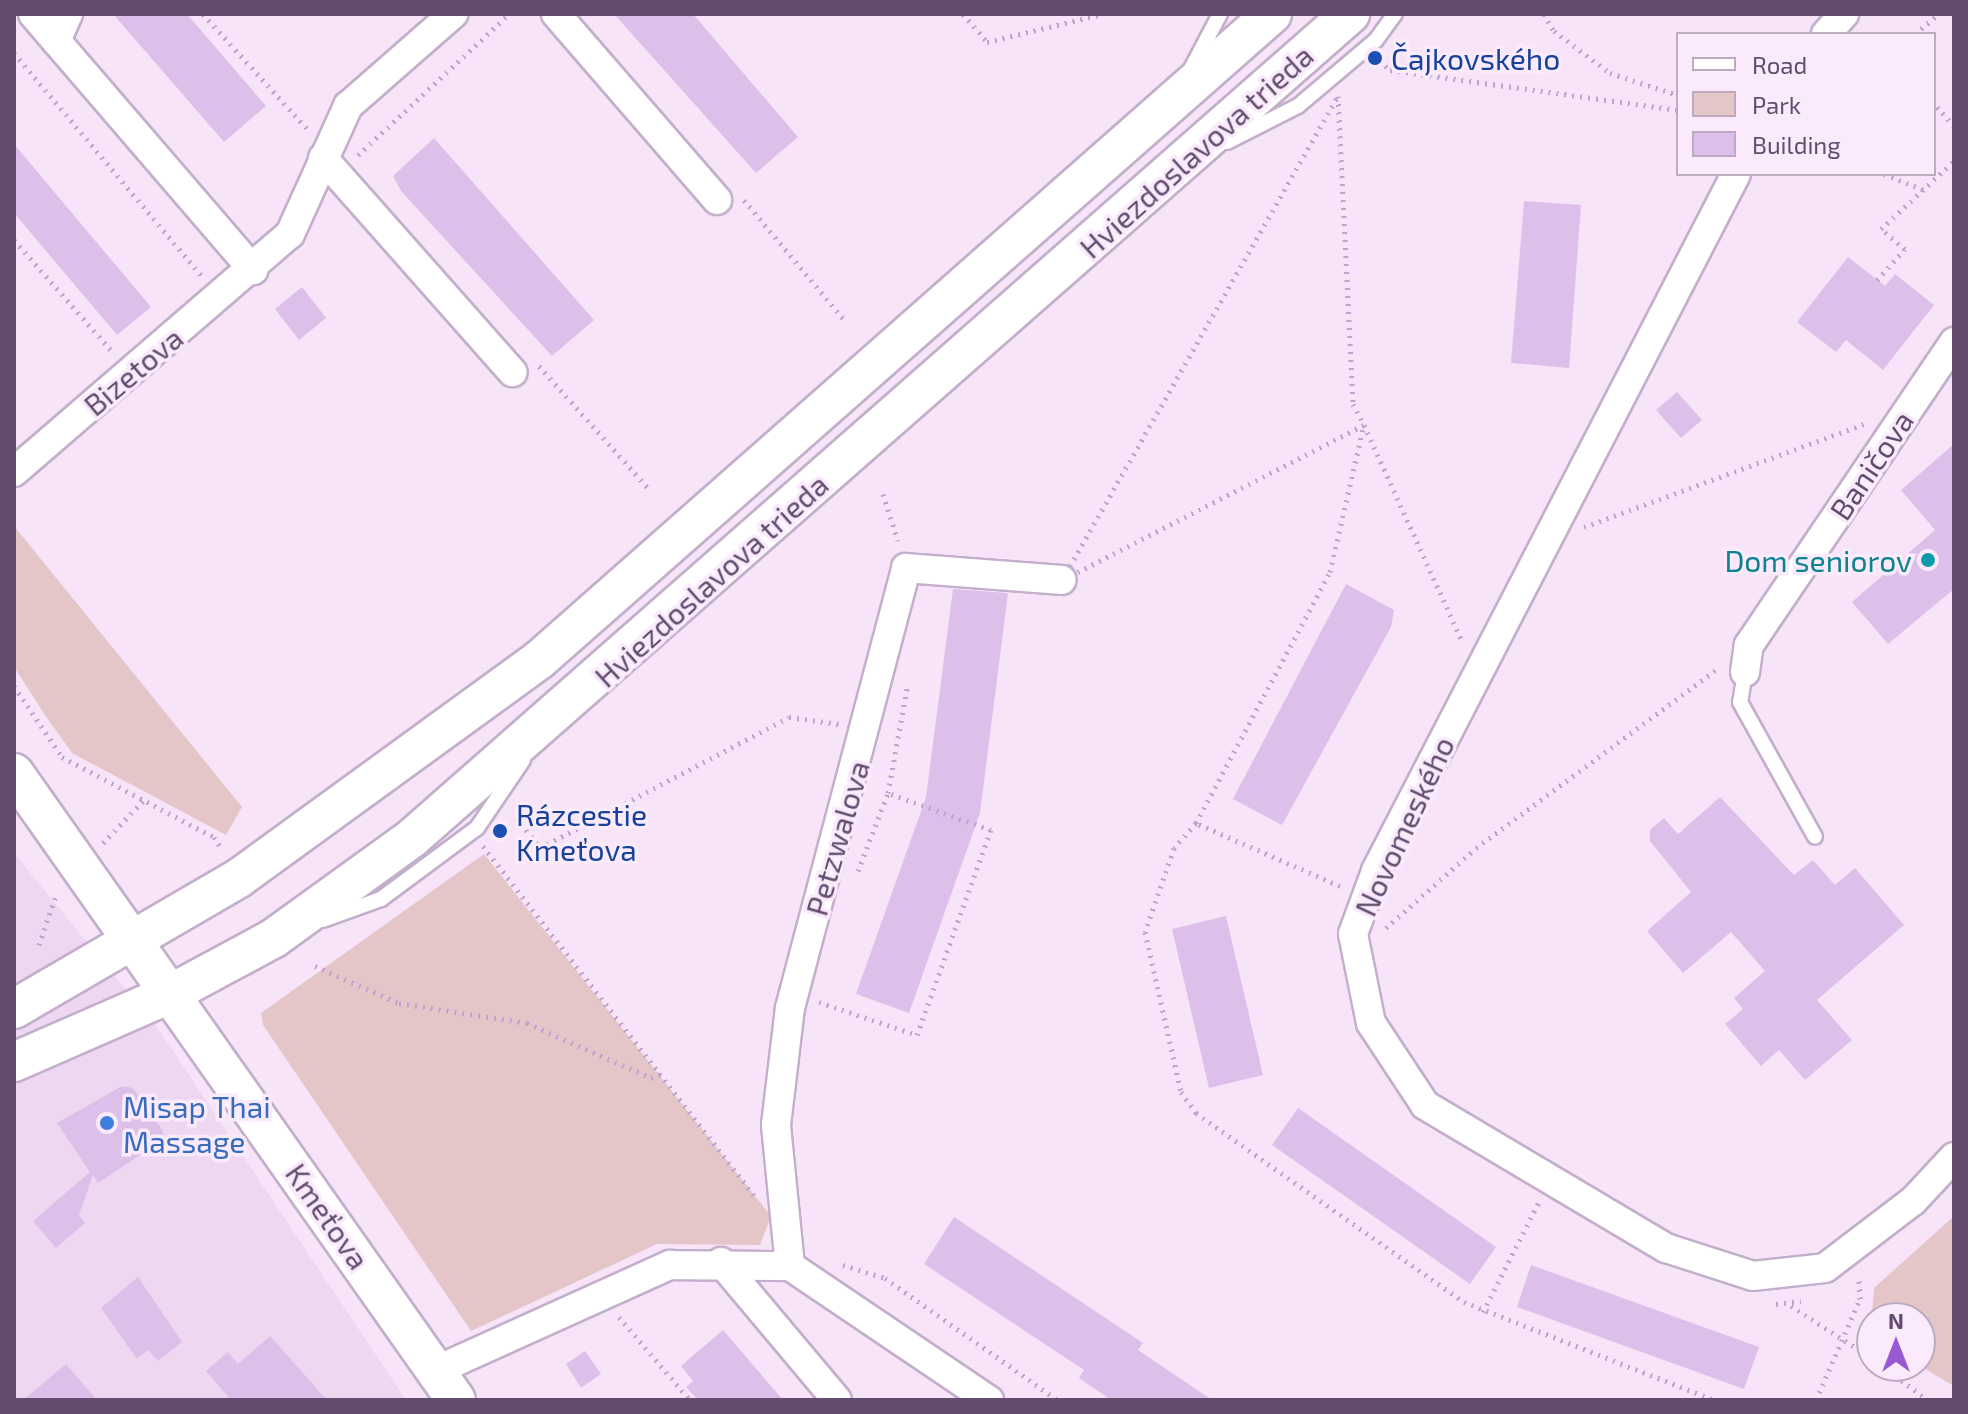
<!DOCTYPE html>
<meta charset="utf-8">
<style>
body{margin:0}
#map{position:relative;width:1968px;height:1414px;overflow:hidden;background:#f7e4f9;font-family:"Exo 2",sans-serif}
div>[style]{position:absolute}
[style*='--x']{left:calc(var(--x)*1px);top:calc(var(--y)*1px);width:calc(var(--w)*1px);rotate:calc(var(--a)*1deg)}
.residential>*{inset:0;background:#edd7f1}
.green>*{inset:0;background:#e4c5c8}
.building>*{inset:0;background:#ddc0ea}
.path>*{height:5px;margin-top:-2.5px;transform-origin:0;background:repeating-linear-gradient(90deg,#c1a3cf 0 2px,transparent 0 8px)}
.roads{filter:drop-shadow(2px 0 #c3afcb) drop-shadow(-2px 0 #c3afcb) drop-shadow(0 2px #c3afcb) drop-shadow(0 -2px #c3afcb)}
.lane>*{height:14px;margin:-7px;padding:0 7px;transform-origin:7px;border-radius:7px;background:#fff}
.street>*{height:28px;margin:-14px;padding:0 14px;transform-origin:14px;border-radius:14px;background:#fff}
.secondary>*{height:38px;margin:-19px;padding:0 19px;transform-origin:19px;border-radius:19px;background:#fff}
.dots>*{width:22px;height:22px;translate:-50% -50%;box-sizing:border-box;border:4px solid #faeafc;border-radius:50%}
span{translate:-50% -50%;white-space:nowrap;text-align:center;line-height:1.15;-webkit-text-stroke:7px #faeafc;paint-order:stroke}
.transit-label{font-size:30px;color:#164399}
.left{translate:0 -50%;text-align:left}
.street-label{font-size:30px;color:#624d6e}
.culture-label{font-size:30px;color:#0d838f}
.right{translate:-100% -50%;text-align:right}
.shop-label{font-size:30px;color:#366cbe}
.frame{position:absolute;inset:0;border:16px solid #624d6e;pointer-events:none}
.legend{position:absolute;left:1676px;top:32px;width:260px;height:144px;box-sizing:border-box;background:#faeafc;border:2px solid #bdabc3;margin:0;padding:10px 14px;list-style:none;font-size:24px;color:#624d6e}
.legend li{display:flex;align-items:center;gap:16px;height:40px}
.legend b{width:40px;border:2px solid #bdabc3}
.north{position:absolute;left:1856px;top:1302px;width:80px;height:80px;box-sizing:border-box;background:#faeafc;border:2px solid #bdabc3;border-radius:50%;rotate:0deg;font-size:22px;font-weight:700;line-height:32px;text-align:center;color:#624d6e}
.north::after{content:'';display:block;margin:auto;width:28px;height:36px;background:#9859d3;clip-path:polygon(50% 0,100% 100%,50% 72%,0 100%)}
</style>
<div id="map">
<div class="residential">
<i style="clip-path:polygon(14px 853px,158px 1029px,406px 1400px,14px 1400px)"></i>
</div>
<div class="green">
<i style="clip-path:polygon(14px 526px,242px 807px,226px 835px,72px 753px,47px 718px,14px 667px)"></i>
<i style="clip-path:polygon(484px 854px,771px 1216px,760px 1245px,657px 1244px,471px 1331px,263px 1025px,261px 1013px)"></i>
<i style="clip-path:polygon(1954px 1216px,1954px 1386px,1920px 1366px,1920px 1318px,1872px 1318px,1870px 1337px,1874px 1288px)"></i>
</div>
<div class="building">
<i style="clip-path:polygon(113px 14px,187px 14px,266px 106px,224px 142px)"></i>
<i style="clip-path:polygon(614px 14px,693px 14px,798px 137px,756px 173px)"></i>
<i style="clip-path:polygon(434px 138px,594px 320px,552px 356px,401px 191px,393px 176px)"></i>
<i style="clip-path:polygon(14px 144px,151px 307px,117px 335px,14px 213px)"></i>
<i style="clip-path:polygon(1524px 201px,1581px 205px,1569px 368px,1511px 363px)"></i>
<i style="clip-path:polygon(1848px 257px,1885px 286px,1895px 274px,1934px 305px,1883px 370px,1846px 340px,1836px 352px,1797px 322px)"></i>
<i style="clip-path:polygon(302px 287px,326px 318px,299px 340px,275px 309px)"></i>
<i style="clip-path:polygon(1677px 392px,1702px 420px,1681px 438px,1656px 410px)"></i>
<i style="clip-path:polygon(1954px 444px,1954px 589px,1888px 644px,1852px 602px,1935px 530px,1901px 490px)"></i>
<i style="clip-path:polygon(1346px 584px,1394px 610px,1391px 627px,1282px 825px,1233px 799px)"></i>
<i style="clip-path:polygon(953px 589px,1008px 593px,980px 813px,909px 1013px,856px 994px,926px 797px)"></i>
<i style="clip-path:polygon(1720px 797px,1794px 875px,1813px 860px,1835px 885px,1855px 868px,1904px 925px,1817px 1000px,1852px 1040px,1805px 1080px,1779px 1050px,1761px 1066px,1725px 1024px,1743px 1009px,1734px 998px,1765px 971px,1731px 932px,1683px 973px,1647px 931px,1691px 892px,1650px 841px,1650px 830px,1664px 818px,1678px 834px)"></i>
<i style="clip-path:polygon(1226px 916px,1263px 1075px,1209px 1088px,1172px 929px)"></i>
<i style="clip-path:polygon(122px 1086px,133px 1088px,163px 1131px,161px 1141px,98px 1183px,93px 1175px,79px 1215px,85px 1223px,56px 1248px,33px 1221px,90px 1172px,57px 1123px)"></i>
<i style="clip-path:polygon(1298px 1108px,1496px 1247px,1470px 1284px,1272px 1145px)"></i>
<i style="clip-path:polygon(954px 1217px,1143px 1343px,1138px 1350px,1212px 1400px,1111px 1400px,1079px 1378px,1084px 1370px,924px 1264px)"></i>
<i style="clip-path:polygon(1531px 1265px,1759px 1347px,1744px 1389px,1517px 1307px)"></i>
<i style="clip-path:polygon(138px 1277px,182px 1342px,158px 1361px,148px 1350px,137px 1359px,101px 1308px)"></i>
<i style="clip-path:polygon(723px 1330px,783px 1400px,698px 1400px,686px 1387px,693px 1381px,681px 1366px)"></i>
<i style="clip-path:polygon(270px 1336px,327px 1400px,231px 1400px,206px 1371px,228px 1352px,238px 1364px)"></i>
<i style="clip-path:polygon(585px 1351px,601px 1374px,581px 1388px,566px 1364px)"></i>
<i style="clip-path:polygon(66px 1364px,97px 1400px,23px 1400px)"></i>
</div>
<div class="path">
<i style="--x:203;--y:14;--w:158;--a:47.8"></i>
<i style="--x:963;--y:14;--w:37;--a:49"></i>
<i style="--x:987;--y:42;--w:119;--a:-13.6"></i>
<i style="--x:1544;--y:14;--w:20;--a:60"></i>
<i style="--x:1554;--y:31;--w:70;--a:36.9"></i>
<i style="--x:1610;--y:73;--w:71;--a:17.9"></i>
<i style="--x:1915;--y:34;--w:31;--a:-40"></i>
<i style="--x:14;--y:53;--w:292;--a:49.9"></i>
<i style="--x:1379;--y:61;--w:14;--a:39"></i>
<i style="--x:1390;--y:70;--w:291;--a:7.9"></i>
<i style="--x:1338;--y:96;--w:308;--a:87.2"></i>
<i style="--x:1353;--y:404;--w:24;--a:62"></i>
<i style="--x:1364;--y:425;--w:339;--a:152.8"></i>
<i style="--x:1062;--y:580;--w:557;--a:-60.31"></i>
<i style="--x:1937;--y:107;--w:25;--a:48"></i>
<i style="--x:358;--y:155;--w:207;--a:-43"></i>
<i style="--x:1884;--y:174;--w:43;--a:21.8"></i>
<i style="--x:744;--y:200;--w:159;--a:50.1"></i>
<i style="--x:14;--y:240;--w:148;--a:48.6"></i>
<i style="--x:1877;--y:280;--w:42;--a:-47.9"></i>
<i style="--x:1905;--y:249;--w:31;--a:-140"></i>
<i style="--x:1881;--y:229;--w:100;--a:-43"></i>
<i style="--x:539;--y:366;--w:166;--a:48.2"></i>
<i style="--x:883;--y:494;--w:49;--a:72.3"></i>
<i style="--x:1584;--y:527;--w:298;--a:-20.2"></i>
<i style="--x:14;--y:686;--w:86;--a:55.9"></i>
<i style="--x:62;--y:757;--w:172;--a:27.8"></i>
<i style="--x:214;--y:837;--w:13;--a:58"></i>
<i style="--x:516;--y:817;--w:39;--a:52"></i>
<i style="--x:540;--y:848;--w:281;--a:-27.7"></i>
<i style="--x:789;--y:717;--w:50;--a:8"></i>
<i style="--x:1196;--y:823;--w:285;--a:-61.9"></i>
<i style="--x:1330;--y:572;--w:151;--a:-77"></i>
<i style="--x:1364;--y:425;--w:239;--a:65.6"></i>
<i style="--x:103;--y:843;--w:59;--a:-46.4"></i>
<i style="--x:483;--y:846;--w:442;--a:52.2"></i>
<i style="--x:858;--y:871;--w:84;--a:-69"></i>
<i style="--x:888;--y:793;--w:107;--a:-79.7"></i>
<i style="--x:1340;--y:886;--w:157;--a:-156.4"></i>
<i style="--x:1196;--y:823;--w:33;--a:131"></i>
<i style="--x:1174;--y:848;--w:89;--a:109"></i>
<i style="--x:1145;--y:932;--w:164;--a:77.3"></i>
<i style="--x:1181;--y:1092;--w:26;--a:54"></i>
<i style="--x:1196;--y:1113;--w:328;--a:35.2"></i>
<i style="--x:1464;--y:1302;--w:269;--a:21.4"></i>
<i style="--x:1386;--y:928;--w:120;--a:-41.6"></i>
<i style="--x:1476;--y:848;--w:302;--a:-36.6"></i>
<i style="--x:39;--y:945;--w:56;--a:-71.2"></i>
<i style="--x:315;--y:966;--w:92;--a:23.8"></i>
<i style="--x:399;--y:1003;--w:130;--a:8.9"></i>
<i style="--x:527;--y:1023;--w:136;--a:23.9"></i>
<i style="--x:651;--y:1078;--w:12;--a:-24"></i>
<i style="--x:819;--y:1002;--w:103;--a:18.6"></i>
<i style="--x:917;--y:1035;--w:218;--a:-70.2"></i>
<i style="--x:991;--y:830;--w:109;--a:-160.2"></i>
<i style="--x:843;--y:1265;--w:44;--a:17.2"></i>
<i style="--x:885;--y:1278;--w:211;--a:35.3"></i>
<i style="--x:1776;--y:1304;--w:25;--a:-7"></i>
<i style="--x:1791;--y:1306;--w:96;--a:32.7"></i>
<i style="--x:1483;--y:1312;--w:123;--a:-63"></i>
<i style="--x:619;--y:1317;--w:109;--a:49.5"></i>
<i style="--x:1882;--y:1366;--w:57;--a:36.5"></i>
<i style="--x:1816;--y:1400;--w:110;--a:-66.5"></i>
<i style="--x:1860;--y:1299;--w:19;--a:-93"></i>
</div>
<div class="roads">
<div class="lane">
<i style="--x:1192;--y:67;--w:60;--a:-62.2"></i>
<i style="--x:1227;--y:142;--w:80;--a:-26.9"></i>
<i style="--x:1298;--y:106;--w:102;--a:-40.2"></i>
<i style="--x:1376;--y:40;--w:32;--a:-54"></i>
<i style="--x:1745;--y:672;--w:30;--a:99"></i>
<i style="--x:1740;--y:702;--w:154;--a:60.9"></i>
<i style="--x:323;--y:920;--w:62;--a:-19.9"></i>
<i style="--x:381;--y:899;--w:119;--a:-36.5"></i>
<i style="--x:477;--y:828;--w:82;--a:-55.9"></i>
</div>
<div class="street">
<i style="--x:33;--y:14;--w:338;--a:49.3"></i>
<i style="--x:556;--y:14;--w:246;--a:49.1"></i>
<i style="--x:1826;--y:34;--w:27;--a:-48"></i>
<i style="--x:56;--y:41;--w:30;--a:-66"></i>
<i style="--x:323;--y:158;--w:286;--a:48.5"></i>
<i style="--x:1736;--y:174;--w:784;--a:117.32"></i>
<i style="--x:1376;--y:871;--w:67;--a:110.1"></i>
<i style="--x:1353;--y:934;--w:91;--a:78.6"></i>
<i style="--x:1371;--y:1023;--w:98;--a:56.6"></i>
<i style="--x:1425;--y:1105;--w:280;--a:30.7"></i>
<i style="--x:1666;--y:1248;--w:91;--a:17.8"></i>
<i style="--x:1753;--y:1276;--w:72;--a:-6.3"></i>
<i style="--x:1825;--y:1268;--w:111;--a:-37.3"></i>
<i style="--x:1913;--y:1201;--w:60;--a:-47"></i>
<i style="--x:14;--y:472;--w:364;--a:-40.8"></i>
<i style="--x:290;--y:234;--w:141;--a:-65.6"></i>
<i style="--x:348;--y:106;--w:140;--a:-41.2"></i>
<i style="--x:1745;--y:672;--w:27;--a:-82"></i>
<i style="--x:1749;--y:645;--w:366;--a:-55.9"></i>
<i style="--x:721;--y:1262;--w:180;--a:50"></i>
<i style="--x:790;--y:1266;--w:142;--a:-95.7"></i>
<i style="--x:776;--y:1125;--w:118;--a:-83.2"></i>
<i style="--x:790;--y:1008;--w:455;--a:-75.2"></i>
<i style="--x:906;--y:568;--w:156;--a:4.4"></i>
<i style="--x:435;--y:1371;--w:258;--a:-24.3"></i>
<i style="--x:670;--y:1265;--w:120;--a:0.5"></i>
<i style="--x:790;--y:1266;--w:240;--a:34"></i>
</div>
<div class="secondary">
<i style="--x:14;--y:773;--w:767;--a:54.82"></i>
<i style="--x:14;--y:1009;--w:260;--a:-30.2"></i>
<i style="--x:239;--y:878;--w:371;--a:-36"></i>
<i style="--x:539;--y:660;--w:977;--a:-41.39"></i>
<i style="--x:14;--y:1062;--w:172;--a:-23.6"></i>
<i style="--x:172;--y:993;--w:116;--a:-28.3"></i>
<i style="--x:274;--y:938;--w:170;--a:-35.9"></i>
<i style="--x:412;--y:838;--w:1249;--a:-41.3"></i>
</div>
</div>
<div class="dots">
<i style="left:1375px;top:58px;background:#1a4fb4"></i>
<i style="left:1928px;top:560px;background:#0f9aa8"></i>
<i style="left:500px;top:831px;background:#1a4fb4"></i>
<i style="left:107px;top:1123px;background:#3f7fe0"></i>
</div>
<div class="transit-label">
<span class="left" style="left:1391px;top:58px">Čajkovského</span>
<span class="left" style="left:516px;top:831px">Rázcestie<br>Kmeťova</span>
</div>
<div class="street-label">
<span style="left:1196px;top:151px;rotate:-42deg">Hviezdoslavova trieda</span>
<span style="left:133px;top:371px;rotate:-40deg">Bizetova</span>
<span style="left:1871px;top:465px;rotate:-56deg">Baničova</span>
<span style="left:711px;top:580px;rotate:-42deg">Hviezdoslavova trieda</span>
<span style="left:1404px;top:826px;rotate:-65deg">Novomeského</span>
<span style="left:837px;top:838px;rotate:-74deg">Petzwalova</span>
<span style="left:328px;top:1216px;rotate:55deg">Kmeťova</span>
</div>
<div class="culture-label">
<span class="right" style="left:1912px;top:560px">Dom seniorov</span>
</div>
<div class="shop-label">
<span class="left" style="left:123px;top:1123px">Misap Thai<br>Massage</span>
</div>
<div class="frame"></div>
<ul class="legend">
<li><b style="height:10px;background:#fff"></b>Road</li>
<li><b style="height:22px;background:#e4c5c8"></b>Park</li>
<li><b style="height:22px;background:#ddc0ea"></b>Building</li>
</ul>
<div class="north">N</div>
</div>
